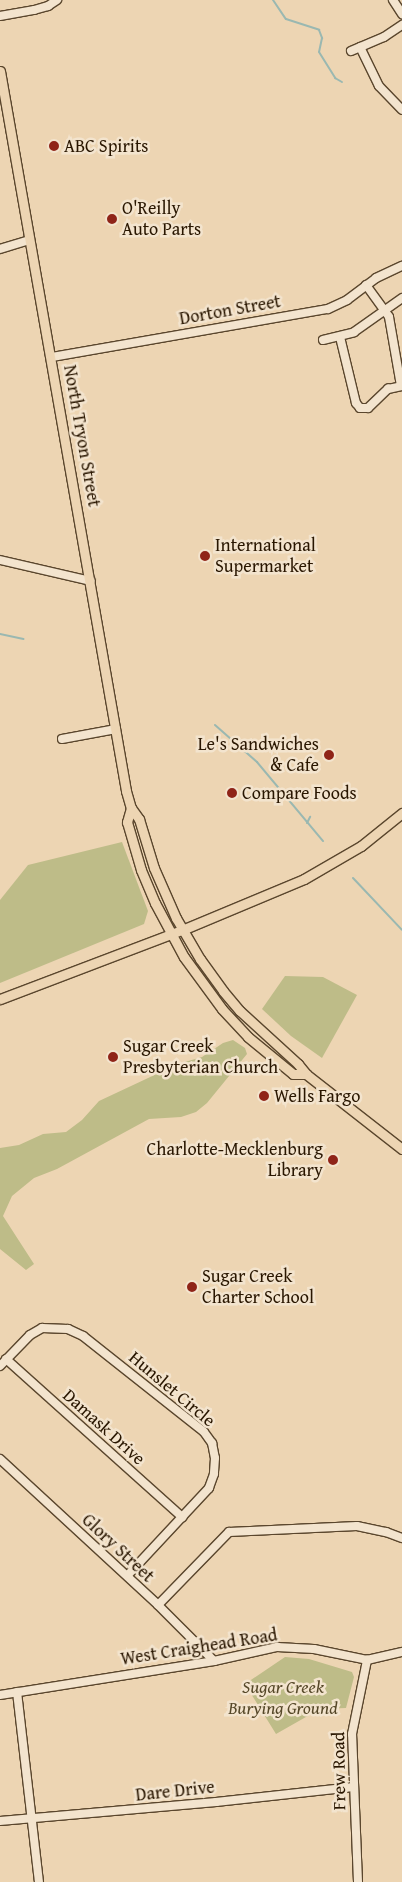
<!DOCTYPE html>
<style>
body{margin:0}
#map{position:relative;width:402px;height:1882px;overflow:hidden;background:#edd5b3;font-family:"Gentium Book Plus",serif}
div>[style]{position:absolute}
[style*='--x']{left:calc(var(--x)*1px);top:calc(var(--y)*1px);width:calc(var(--w)*1px);rotate:calc(var(--a)*1deg)}
.green>*{inset:0;background:#bebc88}
.stream>*{height:2px;margin:-1px;padding:0 1px;transform-origin:1px;border-radius:1px;background:#9ab8b1}
.roads{filter:drop-shadow(1px 0 #5a462d) drop-shadow(-1px 0 #5a462d) drop-shadow(0 1px #5a462d) drop-shadow(0 -1px #5a462d)}
.minor>*{height:8px;margin:-4px;padding:0 4px;transform-origin:4px;border-radius:4px;background:#f3e4ce}
.major>*{height:9px;margin:-4.5px;padding:0 4.5px;transform-origin:4.5px;border-radius:4.5px;background:#edd5b3}
.dots>*{width:14px;height:14px;translate:-50% -50%;box-sizing:border-box;border:2px solid #f3e4ce;border-radius:50%}
span{translate:-50% -50%;white-space:nowrap;text-align:center;line-height:1.15;-webkit-text-stroke:5px #f3e4ce;paint-order:stroke}
.poi-label{font-size:18px;color:#291600}
.left{translate:0 -50%;text-align:left}
.right{translate:-100% -50%;text-align:right}
.street-label{font-size:18px;color:#291600}
.park-label{font-size:18px;color:#564829;font-style:italic}
</style>
<div id="map">
<div class="green">
<i style="clip-path:polygon(122px 842px,148px 911px,144px 924px,0 983px,0 900px,28px 865px)"></i>
<i style="clip-path:polygon(285px 976px,323px 977px,357px 995px,322px 1058px,291px 1036px,262px 1009px)"></i>
<i style="clip-path:polygon(233px 1040px,245px 1048px,247px 1054px,207px 1103px,196px 1112px,181px 1117px,149px 1119px,57px 1169px,34px 1178px,12px 1196px,3px 1216px,34px 1264px,26px 1270px,0 1249px,0 1148px,19px 1145px,43px 1134px,66px 1132px,82px 1120px,99px 1101px,178px 1064px,202px 1057px,223px 1043px)"></i>
<i style="clip-path:polygon(285px 1657px,309px 1659px,352px 1672px,354px 1677px,346px 1708px,320px 1709px,276px 1734px,245px 1684px)"></i>
</div>
<div class="stream">
<i style="--x:273;--y:0;--w:23;--a:56"></i>
<i style="--x:286;--y:19;--w:35;--a:18"></i>
<i style="--x:319;--y:30;--w:9;--a:69"></i>
<i style="--x:322;--y:38;--w:14;--a:102"></i>
<i style="--x:319;--y:52;--w:31;--a:58"></i>
<i style="--x:335;--y:78;--w:8;--a:30"></i>
<i style="--x:0;--y:634;--w:24;--a:12"></i>
<i style="--x:215;--y:725;--w:56;--a:41.4"></i>
<i style="--x:257;--y:762;--w:103;--a:50.1"></i>
<i style="--x:307;--y:823;--w:7;--a:-63"></i>
<i style="--x:353;--y:878;--w:71;--a:46.7"></i>
</div>
<div class="roads">
<div class="minor">
<i style="--x:393;--y:0;--w:17;--a:57"></i>
<i style="--x:0;--y:16;--w:35;--a:-10"></i>
<i style="--x:34;--y:10;--w:15;--a:-16"></i>
<i style="--x:48;--y:6;--w:11;--a:-34"></i>
<i style="--x:360;--y:47;--w:43;--a:64"></i>
<i style="--x:379;--y:86;--w:33;--a:46"></i>
<i style="--x:351;--y:51;--w:36;--a:-23"></i>
<i style="--x:384;--y:37;--w:22;--a:-34"></i>
<i style="--x:0;--y:249;--w:31;--a:-17"></i>
<i style="--x:366;--y:285;--w:39;--a:54"></i>
<i style="--x:389;--y:317;--w:70;--a:80.1"></i>
<i style="--x:340;--y:337;--w:68;--a:76.4"></i>
<i style="--x:356;--y:403;--w:6;--a:51"></i>
<i style="--x:360;--y:408;--w:8;--a:0"></i>
<i style="--x:368;--y:408;--w:28;--a:-44"></i>
<i style="--x:388;--y:389;--w:14;--a:-12"></i>
<i style="--x:323;--y:340;--w:32;--a:-14"></i>
<i style="--x:354;--y:332;--w:59;--a:-35.3"></i>
<i style="--x:52;--y:357;--w:280;--a:-9.9"></i>
<i style="--x:328;--y:309;--w:21;--a:-25"></i>
<i style="--x:347;--y:300;--w:36;--a:-37"></i>
<i style="--x:376;--y:278;--w:29;--a:-25"></i>
<i style="--x:0;--y:560;--w:93;--a:13"></i>
<i style="--x:62;--y:739;--w:55;--a:-10.5"></i>
<i style="--x:6;--y:1359;--w:237;--a:41.9"></i>
<i style="--x:0;--y:1366;--w:43;--a:-45.9"></i>
<i style="--x:30;--y:1335;--w:14;--a:-30"></i>
<i style="--x:42;--y:1328;--w:26;--a:2"></i>
<i style="--x:68;--y:1329;--w:17;--a:25"></i>
<i style="--x:83;--y:1336;--w:154;--a:38.4"></i>
<i style="--x:204;--y:1432;--w:14;--a:54"></i>
<i style="--x:212;--y:1443;--w:15;--a:79"></i>
<i style="--x:215;--y:1458;--w:16;--a:94"></i>
<i style="--x:214;--y:1474;--w:15;--a:110"></i>
<i style="--x:209;--y:1488;--w:120;--a:133"></i>
<i style="--x:0;--y:1459;--w:215;--a:42.7"></i>
<i style="--x:158;--y:1605;--w:79;--a:45"></i>
<i style="--x:158;--y:1605;--w:102;--a:-45.8"></i>
<i style="--x:229;--y:1532;--w:128;--a:-2.7"></i>
<i style="--x:357;--y:1526;--w:30;--a:12"></i>
<i style="--x:386;--y:1532;--w:17;--a:21"></i>
<i style="--x:17;--y:1692;--w:191;--a:83.4"></i>
<i style="--x:0;--y:1695;--w:217;--a:-9"></i>
<i style="--x:214;--y:1661;--w:65;--a:-12.5"></i>
<i style="--x:277;--y:1647;--w:37;--a:3"></i>
<i style="--x:314;--y:1649;--w:54;--a:11.7"></i>
<i style="--x:367;--y:1660;--w:36;--a:-13"></i>
<i style="--x:0;--y:1821;--w:217;--a:-5"></i>
<i style="--x:216;--y:1802;--w:138;--a:-6.2"></i>
<i style="--x:358;--y:1882;--w:148;--a:-92.3"></i>
<i style="--x:352;--y:1734;--w:76;--a:-78.5"></i>
</div>
<div class="major">
<i style="--x:0;--y:71;--w:731;--a:80.07"></i>
<i style="--x:126;--y:791;--w:18;--a:74"></i>
<i style="--x:131;--y:808;--w:14;--a:54"></i>
<i style="--x:139;--y:819;--w:51;--a:73"></i>
<i style="--x:154;--y:868;--w:55;--a:66.3"></i>
<i style="--x:176;--y:918;--w:48;--a:59.7"></i>
<i style="--x:200;--y:959;--w:39;--a:54"></i>
<i style="--x:223;--y:991;--w:26;--a:50"></i>
<i style="--x:240;--y:1011;--w:79;--a:42.4"></i>
<i style="--x:298;--y:1064;--w:13;--a:51"></i>
<i style="--x:306;--y:1074;--w:122;--a:38"></i>
<i style="--x:131;--y:808;--w:15;--a:106"></i>
<i style="--x:127;--y:822;--w:50;--a:73.7"></i>
<i style="--x:141;--y:870;--w:36;--a:67"></i>
<i style="--x:155;--y:903;--w:61;--a:61.8"></i>
<i style="--x:184;--y:957;--w:64;--a:53.8"></i>
<i style="--x:222;--y:1009;--w:38;--a:47"></i>
<i style="--x:248;--y:1037;--w:58;--a:39.4"></i>
<i style="--x:293;--y:1074;--w:13;--a:0"></i>
<i style="--x:0;--y:999;--w:195;--a:-20.8"></i>
<i style="--x:182;--y:930;--w:132;--a:-22.7"></i>
<i style="--x:304;--y:879;--w:66;--a:-30.1"></i>
<i style="--x:361;--y:846;--w:53;--a:-38.8"></i>
</div>
</div>
<div class="dots">
<i style="left:54px;top:146px;background:#8f2418"></i>
<i style="left:112px;top:219px;background:#8f2418"></i>
<i style="left:205px;top:556px;background:#8f2418"></i>
<i style="left:329px;top:755px;background:#8f2418"></i>
<i style="left:232px;top:793px;background:#8f2418"></i>
<i style="left:113px;top:1057px;background:#8f2418"></i>
<i style="left:264px;top:1096px;background:#8f2418"></i>
<i style="left:333px;top:1160px;background:#8f2418"></i>
<i style="left:192px;top:1287px;background:#8f2418"></i>
</div>
<div class="poi-label">
<span class="left" style="left:64px;top:146px">ABC Spirits</span>
<span class="left" style="left:122px;top:219px">O'Reilly<br>Auto Parts</span>
<span class="left" style="left:215px;top:556px">International<br>Supermarket</span>
<span class="right" style="left:319px;top:755px">Le's Sandwiches<br>&amp; Cafe</span>
<span class="left" style="left:242px;top:793px">Compare Foods</span>
<span class="left" style="left:123px;top:1057px">Sugar Creek<br>Presbyterian Church</span>
<span class="left" style="left:274px;top:1096px">Wells Fargo</span>
<span class="right" style="left:323px;top:1160px">Charlotte-Mecklenburg<br>Library</span>
<span class="left" style="left:202px;top:1287px">Sugar Creek<br>Charter School</span>
</div>
<div class="street-label">
<span style="left:230px;top:310px;rotate:-10deg">Dorton Street</span>
<span style="left:82px;top:436px;rotate:80deg">North Tryon Street</span>
<span style="left:172px;top:1389px;rotate:40deg">Hunslet Circle</span>
<span style="left:104px;top:1427px;rotate:42deg">Damask Drive</span>
<span style="left:118px;top:1548px;rotate:43deg">Glory Street</span>
<span style="left:199px;top:1647px;rotate:-9deg">West Craighead Road</span>
<span style="left:339px;top:1771px;rotate:-91deg">Frew Road</span>
<span style="left:175px;top:1791px;rotate:-6deg">Dare Drive</span>
</div>
<div class="park-label">
<span style="left:283px;top:1698px">Sugar Creek<br>Burying Ground</span>
</div>
</div>
